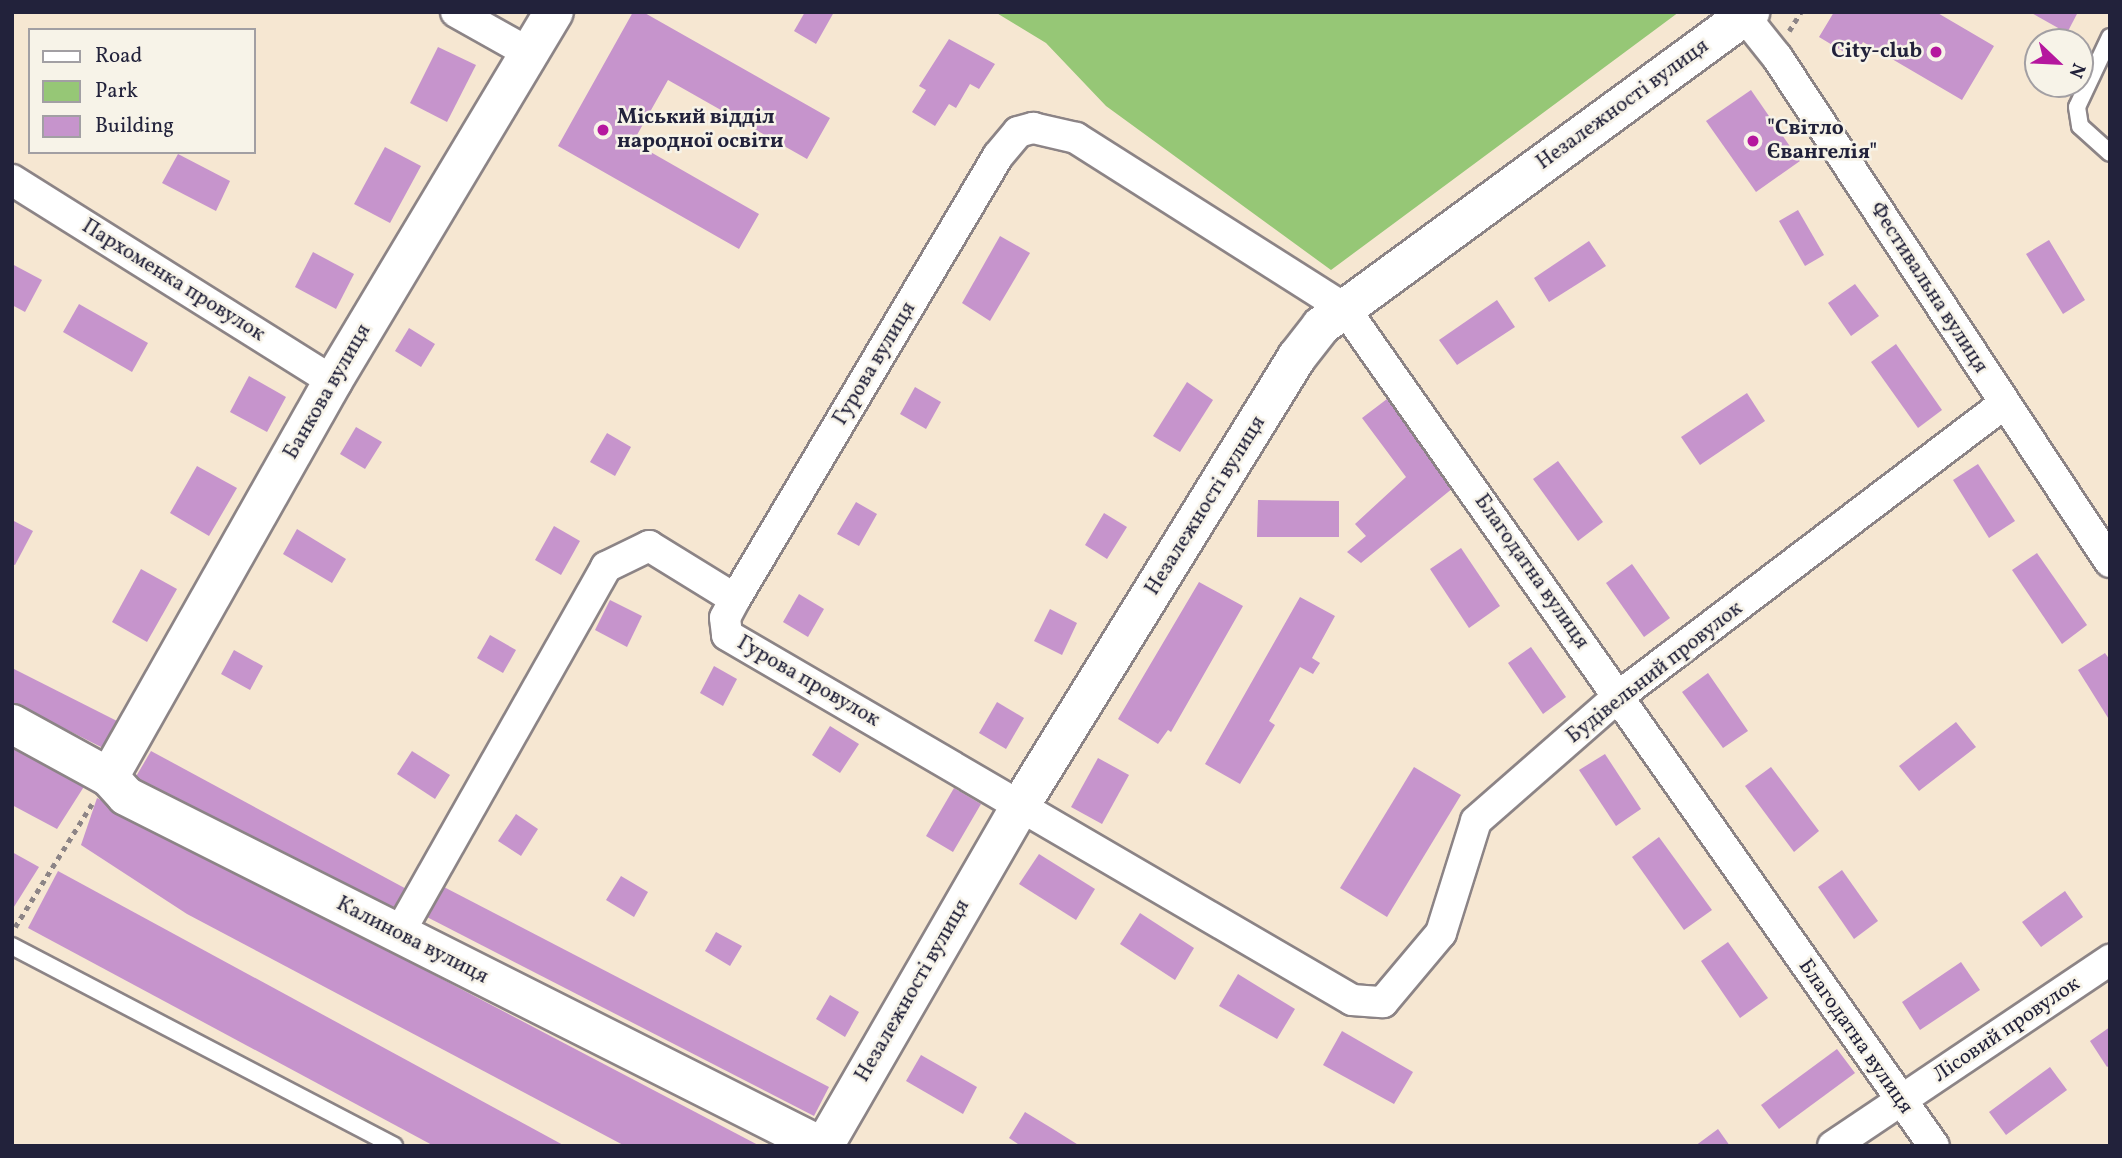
<!DOCTYPE html>
<meta charset="utf-8">
<style>
body{margin:0}
#map{position:relative;width:2122px;height:1158px;overflow:hidden;background:#f6e7d2;font-family:Vollkorn,serif}
div>[style]{position:absolute}
[style*='--x']{left:calc(var(--x)*1px);top:calc(var(--y)*1px);width:calc(var(--w)*1px);rotate:calc(var(--a)*1deg)}
.green>*{inset:0;background:#96c776}
.building>*{inset:0;background:#c694cc}
.path>*{height:4.5px;margin-top:-2.25px;transform-origin:0;background:repeating-linear-gradient(90deg,#8c8486 0 5px,transparent 0 10px)}
.roads{filter:drop-shadow(2px 0 #8c8486) drop-shadow(-2px 0 #8c8486) drop-shadow(0 2px #8c8486) drop-shadow(0 -2px #8c8486)}
.lane>*{height:16px;margin:-8px;padding:0 8px;transform-origin:8px;border-radius:8px;background:#fff}
.street>*{height:30px;margin:-15px;padding:0 15px;transform-origin:15px;border-radius:15px;background:#fff}
.secondary>*{height:38px;margin:-19px;padding:0 19px;transform-origin:19px;border-radius:19px;background:#fff}
.dots>*{width:19px;height:19px;translate:-50% -50%;box-sizing:border-box;border:4px solid #f7f3e8;border-radius:50%}
span{translate:-50% -50%;white-space:nowrap;text-align:center;line-height:1.15;-webkit-text-stroke:5px #f7f3e8;paint-order:stroke}
.poi-label{font-size:21px;color:#22223b;font-weight:700}
.right{translate:-100% -50%;text-align:right}
.left{translate:0 -50%;text-align:left}
.street-label{font-size:21px;color:#22223b}
.frame{position:absolute;inset:0;border:14px solid #22223b;pointer-events:none}
.legend{position:absolute;left:28px;top:28px;width:228px;height:126px;box-sizing:border-box;background:#f7f3e8;border:2px solid #a29fa3;margin:0;padding:9px 12px;list-style:none;font-size:21px;color:#22223b}
.legend li{display:flex;align-items:center;gap:14px;height:35px}
.legend b{width:35px;border:2px solid #a29fa3}
.north{position:absolute;left:2024px;top:28px;width:70px;height:70px;box-sizing:border-box;background:#f7f3e8;border:2px solid #a29fa3;border-radius:50%;rotate:113deg;font-size:19px;font-weight:700;line-height:28px;text-align:center;color:#22223b}
.north::after{content:'';display:block;margin:auto;width:24px;height:32px;background:#b5179e;clip-path:polygon(50% 0,100% 100%,50% 72%,0 100%)}
</style>
<div id="map">
<div class="green">
<i style="clip-path:polygon(995px 12px,1679px 12px,1331px 270px,1106px 106px,1046px 43px)"></i>
</div>
<div class="building">
<i style="clip-path:polygon(633px 12px,643px 12px,830px 118px,807px 159px,668px 80px,633px 142px,759px 214px,739px 249px,558px 146px)"></i>
<i style="clip-path:polygon(805px 12px,834px 12px,816px 44px,794px 31px)"></i>
<i style="clip-path:polygon(1834px 12px,1936px 12px,1994px 46px,1962px 100px,1863px 42px,1854px 58px,1819px 37px)"></i>
<i style="clip-path:polygon(2030px 12px,2078px 12px,2067px 33px)"></i>
<i style="clip-path:polygon(949px 39px,995px 64px,979px 89px,970px 84px,956px 108px,949px 104px,935px 126px,912px 112px,926px 90px,919px 86px)"></i>
<i style="clip-path:polygon(438px 47px,476px 65px,447px 122px,410px 103px)"></i>
<i style="clip-path:polygon(1751px 90px,1800px 161px,1756px 192px,1706px 121px)"></i>
<i style="clip-path:polygon(385px 147px,421px 166px,390px 223px,354px 204px)"></i>
<i style="clip-path:polygon(178px 154px,230px 181px,216px 211px,162px 183px)"></i>
<i style="clip-path:polygon(1798px 210px,1824px 255px,1805px 266px,1779px 221px)"></i>
<i style="clip-path:polygon(1000px 236px,1030px 253px,990px 321px,962px 303px)"></i>
<i style="clip-path:polygon(2049px 240px,2085px 300px,2063px 314px,2026px 254px)"></i>
<i style="clip-path:polygon(1589px 241px,1606px 266px,1549px 302px,1534px 278px)"></i>
<i style="clip-path:polygon(313px 252px,354px 274px,336px 309px,295px 287px)"></i>
<i style="clip-path:polygon(12px 264px,42px 280px,25px 312px,12px 305px)"></i>
<i style="clip-path:polygon(1855px 284px,1879px 316px,1851px 336px,1828px 303px)"></i>
<i style="clip-path:polygon(1497px 300px,1515px 327px,1457px 365px,1439px 340px)"></i>
<i style="clip-path:polygon(79px 304px,148px 343px,132px 372px,63px 332px)"></i>
<i style="clip-path:polygon(409px 328px,435px 344px,421px 367px,395px 351px)"></i>
<i style="clip-path:polygon(1896px 344px,1942px 410px,1918px 428px,1871px 362px)"></i>
<i style="clip-path:polygon(249px 376px,286px 397px,267px 432px,230px 412px)"></i>
<i style="clip-path:polygon(1187px 382px,1213px 400px,1180px 452px,1153px 436px)"></i>
<i style="clip-path:polygon(915px 387px,941px 402px,926px 429px,900px 414px)"></i>
<i style="clip-path:polygon(1747px 393px,1765px 421px,1700px 465px,1681px 437px)"></i>
<i style="clip-path:polygon(1387px 399px,1453px 488px,1361px 563px,1347px 552px,1366px 536px,1355px 524px,1406px 477px,1362px 418px)"></i>
<i style="clip-path:polygon(356px 427px,382px 442px,365px 469px,340px 454px)"></i>
<i style="clip-path:polygon(607px 433px,631px 447px,615px 476px,590px 462px)"></i>
<i style="clip-path:polygon(1558px 461px,1603px 522px,1578px 541px,1533px 479px)"></i>
<i style="clip-path:polygon(1978px 464px,2015px 521px,1989px 538px,1953px 480px)"></i>
<i style="clip-path:polygon(197px 466px,237px 488px,209px 536px,170px 513px)"></i>
<i style="clip-path:polygon(1258px 500px,1339px 501px,1339px 537px,1257px 537px)"></i>
<i style="clip-path:polygon(856px 502px,877px 514px,859px 546px,837px 534px)"></i>
<i style="clip-path:polygon(1104px 513px,1127px 527px,1107px 559px,1085px 545px)"></i>
<i style="clip-path:polygon(12px 520px,33px 531px,15px 565px,12px 564px)"></i>
<i style="clip-path:polygon(554px 526px,580px 541px,561px 575px,535px 560px)"></i>
<i style="clip-path:polygon(297px 529px,346px 559px,332px 583px,283px 554px)"></i>
<i style="clip-path:polygon(1461px 548px,1500px 606px,1469px 628px,1430px 569px)"></i>
<i style="clip-path:polygon(2037px 553px,2087px 625px,2062px 644px,2012px 570px)"></i>
<i style="clip-path:polygon(1632px 564px,1670px 618px,1644px 637px,1606px 583px)"></i>
<i style="clip-path:polygon(141px 569px,177px 589px,147px 642px,112px 622px)"></i>
<i style="clip-path:polygon(1199px 582px,1243px 606px,1171px 732px,1168px 730px,1158px 744px,1118px 719px)"></i>
<i style="clip-path:polygon(799px 594px,824px 609px,808px 637px,783px 622px)"></i>
<i style="clip-path:polygon(1300px 597px,1335px 616px,1312px 658px,1320px 663px,1313px 674px,1300px 667px,1269px 721px,1275px 725px,1240px 784px,1205px 764px)"></i>
<i style="clip-path:polygon(610px 600px,642px 616px,627px 647px,595px 630px)"></i>
<i style="clip-path:polygon(1050px 609px,1077px 623px,1062px 655px,1034px 641px)"></i>
<i style="clip-path:polygon(490px 635px,516px 650px,503px 673px,477px 658px)"></i>
<i style="clip-path:polygon(1531px 647px,1566px 697px,1543px 714px,1508px 663px)"></i>
<i style="clip-path:polygon(234px 650px,263px 666px,250px 690px,221px 674px)"></i>
<i style="clip-path:polygon(2105px 653px,2110px 660px,2110px 721px,2078px 670px)"></i>
<i style="clip-path:polygon(714px 666px,737px 679px,723px 706px,700px 693px)"></i>
<i style="clip-path:polygon(12px 668px,119px 722px,105px 749px,12px 702px)"></i>
<i style="clip-path:polygon(1708px 673px,1748px 731px,1723px 748px,1682px 692px)"></i>
<i style="clip-path:polygon(997px 702px,1024px 718px,1006px 749px,979px 733px)"></i>
<i style="clip-path:polygon(1956px 722px,1976px 747px,1919px 791px,1899px 766px)"></i>
<i style="clip-path:polygon(830px 726px,859px 744px,840px 773px,812px 755px)"></i>
<i style="clip-path:polygon(12px 746px,85px 785px,57px 829px,12px 805px)"></i>
<i style="clip-path:polygon(151px 751px,412px 892px,394px 918px,131px 785px)"></i>
<i style="clip-path:polygon(412px 751px,450px 775px,435px 799px,397px 774px)"></i>
<i style="clip-path:polygon(1605px 754px,1641px 809px,1616px 826px,1579px 770px)"></i>
<i style="clip-path:polygon(1098px 758px,1129px 775px,1102px 824px,1071px 807px)"></i>
<i style="clip-path:polygon(1414px 767px,1461px 795px,1387px 917px,1340px 888px)"></i>
<i style="clip-path:polygon(1771px 767px,1819px 831px,1794px 852px,1745px 786px)"></i>
<i style="clip-path:polygon(954px 788px,981px 804px,953px 852px,926px 836px)"></i>
<i style="clip-path:polygon(97px 798px,760px 1146px,625px 1146px,187px 914px,81px 845px)"></i>
<i style="clip-path:polygon(516px 814px,538px 829px,521px 856px,498px 841px)"></i>
<i style="clip-path:polygon(1659px 837px,1712px 910px,1684px 930px,1632px 857px)"></i>
<i style="clip-path:polygon(12px 852px,39px 867px,12px 910px)"></i>
<i style="clip-path:polygon(1039px 854px,1095px 889px,1076px 920px,1019px 884px)"></i>
<i style="clip-path:polygon(1842px 870px,1878px 921px,1854px 939px,1818px 887px)"></i>
<i style="clip-path:polygon(58px 871px,565px 1146px,434px 1146px,28px 928px)"></i>
<i style="clip-path:polygon(621px 876px,648px 892px,634px 917px,606px 900px)"></i>
<i style="clip-path:polygon(442px 886px,829px 1087px,814px 1116px,425px 916px)"></i>
<i style="clip-path:polygon(2065px 891px,2083px 917px,2041px 947px,2022px 922px)"></i>
<i style="clip-path:polygon(1140px 913px,1194px 948px,1175px 980px,1120px 944px)"></i>
<i style="clip-path:polygon(716px 932px,742px 946px,730px 966px,705px 951px)"></i>
<i style="clip-path:polygon(1728px 942px,1768px 998px,1740px 1018px,1701px 961px)"></i>
<i style="clip-path:polygon(1961px 962px,1980px 990px,1920px 1030px,1902px 1002px)"></i>
<i style="clip-path:polygon(1238px 974px,1295px 1009px,1277px 1039px,1219px 1006px)"></i>
<i style="clip-path:polygon(830px 995px,859px 1012px,845px 1037px,816px 1019px)"></i>
<i style="clip-path:polygon(2110px 1027px,2110px 1065px,2107px 1067px,2090px 1041px)"></i>
<i style="clip-path:polygon(1342px 1031px,1413px 1072px,1394px 1104px,1323px 1065px)"></i>
<i style="clip-path:polygon(1837px 1049px,1855px 1073px,1779px 1129px,1761px 1105px)"></i>
<i style="clip-path:polygon(921px 1055px,977px 1087px,963px 1114px,906px 1081px)"></i>
<i style="clip-path:polygon(2050px 1067px,2067px 1090px,2006px 1135px,1989px 1112px)"></i>
<i style="clip-path:polygon(1025px 1112px,1053px 1129px,1080px 1146px,1021px 1146px,1009px 1138px)"></i>
<i style="clip-path:polygon(1718px 1129px,1730px 1146px,1695px 1146px)"></i>
</div>
<div class="path">
<i style="--x:1789;--y:31;--w:22;--a:-58"></i>
<i style="--x:15;--y:927;--w:145;--a:-58"></i>
</div>
<div class="roads">
<div class="lane">
<i style="--x:2110;--y:37;--w:77;--a:115.2"></i>
<i style="--x:2077;--y:107;--w:19;--a:81"></i>
<i style="--x:2080;--y:126;--w:40;--a:42"></i>
<i style="--x:12;--y:946;--w:431;--a:27.6"></i>
</div>
<div class="street">
<i style="--x:456;--y:12;--w:84;--a:29.3"></i>
<i style="--x:1745;--y:17;--w:51;--a:51.3"></i>
<i style="--x:1777;--y:57;--w:605;--a:56.6"></i>
<i style="--x:12;--y:180;--w:379;--a:32.1"></i>
<i style="--x:735;--y:599;--w:515;--a:-59.3"></i>
<i style="--x:998;--y:156;--w:31;--a:-50"></i>
<i style="--x:1018;--y:132;--w:16;--a:-15"></i>
<i style="--x:1033;--y:128;--w:44;--a:13.1"></i>
<i style="--x:1076;--y:138;--w:319;--a:32.4"></i>
<i style="--x:1345;--y:309;--w:1023;--a:54.87"></i>
<i style="--x:398;--y:935;--w:423;--a:-60.5"></i>
<i style="--x:606;--y:567;--w:48;--a:-26"></i>
<i style="--x:649;--y:546;--w:101;--a:31.6"></i>
<i style="--x:735;--y:599;--w:21;--a:118"></i>
<i style="--x:725;--y:618;--w:17;--a:83"></i>
<i style="--x:727;--y:635;--w:724;--a:30.28"></i>
<i style="--x:1352;--y:1000;--w:31;--a:4"></i>
<i style="--x:1383;--y:1002;--w:90;--a:-50"></i>
<i style="--x:1441;--y:933;--w:117;--a:-72.6"></i>
<i style="--x:1476;--y:821;--w:190;--a:-41.2"></i>
<i style="--x:1619;--y:696;--w:483;--a:-37.2"></i>
<i style="--x:1833;--y:1146;--w:334;--a:-33.9"></i>
</div>
<div class="secondary">
<i style="--x:12;--y:724;--w:111;--a:28.7"></i>
<i style="--x:109;--y:777;--w:25;--a:48"></i>
<i style="--x:126;--y:796;--w:778;--a:26.73"></i>
<i style="--x:109;--y:777;--w:455;--a:-60.5"></i>
<i style="--x:333;--y:381;--w:430;--a:-59.1"></i>
<i style="--x:824;--y:1146;--w:392;--a:-60"></i>
<i style="--x:1020;--y:806;--w:528;--a:-58.33"></i>
<i style="--x:1297;--y:357;--w:39;--a:-52"></i>
<i style="--x:1321;--y:326;--w:532;--a:-36.2"></i>
</div>
</div>
<div class="dots">
<i style="left:1936px;top:52px;background:#b5179e"></i>
<i style="left:603px;top:130px;background:#b5179e"></i>
<i style="left:1753px;top:141px;background:#b5179e"></i>
</div>
<div class="poi-label">
<span class="right" style="left:1922px;top:52px">City-club</span>
<span class="left" style="left:617px;top:130px">Міський відділ<br>народної освіти</span>
<span class="left" style="left:1767px;top:141px">"Світло<br>Євангелія"</span>
</div>
<div class="street-label">
<span style="left:1623px;top:105px;rotate:-36deg">Незалежності вулиця</span>
<span style="left:173px;top:281px;rotate:32deg">Пархоменка провулок</span>
<span style="left:1928px;top:288px;rotate:57deg">Фестивальна вулиця</span>
<span style="left:875px;top:364px;rotate:-59deg">Гурова вулиця</span>
<span style="left:328px;top:392px;rotate:-60deg">Банкова вулиця</span>
<span style="left:1206px;top:506px;rotate:-58deg">Незалежності вулиця</span>
<span style="left:1531px;top:572px;rotate:55deg">Благодатна вулиця</span>
<span style="left:1655px;top:673px;rotate:-38deg">Будівельний провулок</span>
<span style="left:808px;top:682px;rotate:30deg">Гурова провулок</span>
<span style="left:412px;top:941px;rotate:27deg">Калинова вулиця</span>
<span style="left:913px;top:991px;rotate:-60deg">Незалежності вулиця</span>
<span style="left:2007px;top:1030px;rotate:-34deg">Лісовий провулок</span>
<span style="left:1855px;top:1037px;rotate:55deg">Благодатна вулиця</span>
</div>
<div class="frame"></div>
<ul class="legend">
<li><b style="height:9px;background:#fff"></b>Road</li>
<li><b style="height:19px;background:#96c776"></b>Park</li>
<li><b style="height:19px;background:#c694cc"></b>Building</li>
</ul>
<div class="north">N</div>
</div>
